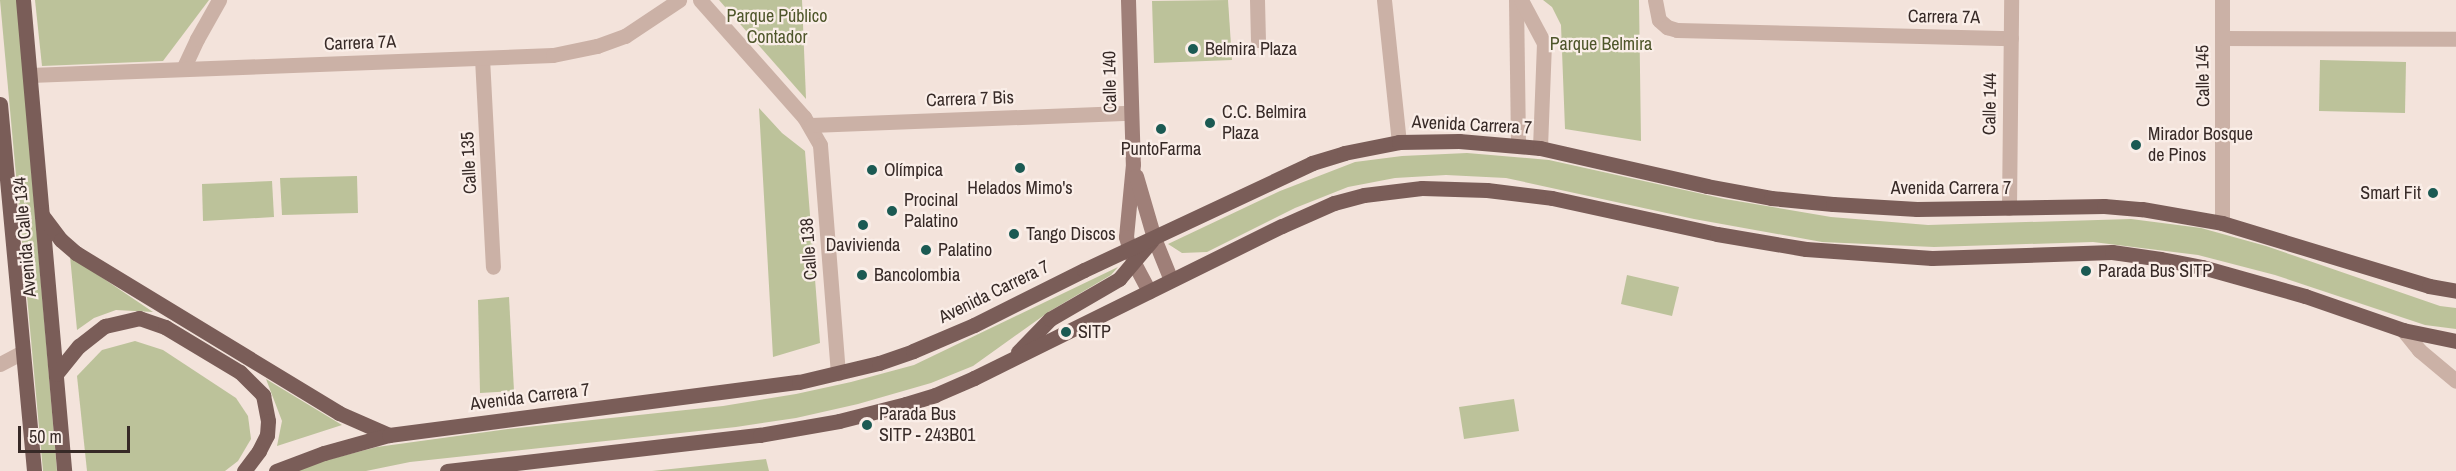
<!DOCTYPE html>
<meta charset="utf-8">
<style>
body{margin:0}
#map{position:relative;width:2456px;height:471px;overflow:hidden;background:#f3e3db;font-family:"Archivo Narrow",sans-serif}
div>[style]{position:absolute}
[style*='--x']{left:calc(var(--x)*1px);top:calc(var(--y)*1px);width:calc(var(--w)*1px);rotate:calc(var(--a)*1deg)}
.green>*{inset:0;background:#bcc29a}
.street>*{height:15px;margin:-7.5px;padding:0 7.5px;transform-origin:7.5px;border-radius:7.5px;background:#cbb1a6}
.secondary>*{height:15px;margin:-7.5px;padding:0 7.5px;transform-origin:7.5px;border-radius:7.5px;background:#9f7f78}
.primary>*{height:15px;margin:-7.5px;padding:0 7.5px;transform-origin:7.5px;border-radius:7.5px;background:#7a5d58}
.dots>*{width:16px;height:16px;translate:-50% -50%;box-sizing:border-box;border:3px solid #faeee8;border-radius:50%}
span{translate:-50% -50%;white-space:nowrap;text-align:center;line-height:1.15;-webkit-text-stroke:4.5px #faeee8;paint-order:stroke}
.park-label{font-size:18px;color:#4e562a}
.street-label{font-size:18px;color:#372a27}
.poi-label{font-size:18px;color:#372a27}
.left{translate:0 -50%;text-align:left}
.right{translate:-100% -50%;text-align:right}
.scale{position:absolute;left:18px;top:426px;width:112px;height:27px;box-sizing:border-box;border:3px solid #372a27;border-top:0;padding-left:8px;font-size:18px;line-height:21px;white-space:nowrap;color:#372a27;-webkit-text-stroke:4px #faeee8;paint-order:stroke}
</style>
<div id="map">
<div class="green">
<i style="clip-path:polygon(0 0,17px 0,57px 471px,43px 471px)"></i>
<i style="clip-path:polygon(35px 0,209px 0,163px 61px,42px 66px)"></i>
<i style="clip-path:polygon(719px 0,802px 0,806px 99px)"></i>
<i style="clip-path:polygon(1228px 0,1232px 60px,1154px 63px,1152px 1px)"></i>
<i style="clip-path:polygon(1543px 0,1639px 0,1641px 141px,1565px 129px,1561px 25px,1552px 7px)"></i>
<i style="clip-path:polygon(2320px 60px,2406px 62px,2405px 113px,2319px 111px)"></i>
<i style="clip-path:polygon(759px 108px,782px 133px,805px 151px,820px 343px,773px 357px)"></i>
<i style="clip-path:polygon(1467px 153px,1549px 160px,1725px 199px,1831px 217px,1928px 225px,2131px 219px,2201px 228px,2266px 246px,2440px 306px,2456px 308px,2456px 329px,2425px 325px,2275px 275px,2198px 255px,2093px 242px,1934px 247px,1822px 242px,1694px 219px,1506px 178px,1446px 175px,1395px 178px,1348px 187px,1295px 208px,1207px 252px,1182px 253px,1168px 244px,1280px 191px,1355px 162px,1402px 156px)"></i>
<i style="clip-path:polygon(357px 176px,358px 213px,282px 215px,280px 178px)"></i>
<i style="clip-path:polygon(272px 181px,274px 217px,203px 221px,202px 184px)"></i>
<i style="clip-path:polygon(70px 256px,153px 312px,116px 310px,94px 318px,77px 330px)"></i>
<i style="clip-path:polygon(1118px 267px,1111px 275px,1050px 311px,973px 366px,931px 383px,858px 404px,796px 418px,736px 427px,410px 462px,366px 471px,295px 471px,319px 462px,377px 447px,508px 429px,723px 406px,796px 394px,851px 382px,914px 365px)"></i>
<i style="clip-path:polygon(1627px 275px,1679px 287px,1672px 316px,1621px 304px)"></i>
<i style="clip-path:polygon(509px 297px,514px 391px,480px 393px,478px 300px)"></i>
<i style="clip-path:polygon(135px 341px,163px 350px,236px 398px,248px 416px,251px 439px,238px 461px,225px 471px,87px 471px,77px 376px,102px 350px)"></i>
<i style="clip-path:polygon(266px 379px,342px 425px,277px 446px,282px 421px)"></i>
<i style="clip-path:polygon(1514px 399px,1519px 431px,1464px 439px,1459px 407px)"></i>
<i style="clip-path:polygon(766px 459px,769px 471px,652px 471px)"></i>
</div>
<div class="street">
<i style="--x:700;--y:0;--w:157;--a:48.4"></i>
<i style="--x:804;--y:117;--w:32;--a:60"></i>
<i style="--x:820;--y:145;--w:229;--a:85.5"></i>
<i style="--x:1257;--y:0;--w:40;--a:88.6"></i>
<i style="--x:1384;--y:0;--w:143;--a:84"></i>
<i style="--x:1516;--y:0;--w:145;--a:89.2"></i>
<i style="--x:1521;--y:0;--w:49;--a:61.9"></i>
<i style="--x:1544;--y:43;--w:105;--a:92.2"></i>
<i style="--x:1655;--y:0;--w:20;--a:79"></i>
<i style="--x:1659;--y:20;--w:11;--a:41"></i>
<i style="--x:1667;--y:27;--w:10;--a:17"></i>
<i style="--x:1677;--y:30;--w:334;--a:1.4"></i>
<i style="--x:2222;--y:0;--w:223;--a:90"></i>
<i style="--x:2222;--y:38;--w:234;--a:0.2"></i>
<i style="--x:482;--y:58;--w:209;--a:87"></i>
<i style="--x:183;--y:69;--w:33;--a:-65"></i>
<i style="--x:197;--y:39;--w:45;--a:-60.6"></i>
<i style="--x:30;--y:75;--w:523;--a:-2.19"></i>
<i style="--x:553;--y:55;--w:45;--a:-11.6"></i>
<i style="--x:597;--y:46;--w:30;--a:-20"></i>
<i style="--x:625;--y:36;--w:65;--a:-33.7"></i>
<i style="--x:811;--y:125;--w:319;--a:-2.2"></i>
<i style="--x:2009;--y:208;--w:208;--a:-89.4"></i>
<i style="--x:2403;--y:330;--w:26;--a:51"></i>
<i style="--x:2419;--y:350;--w:48;--a:40"></i>
<i style="--x:0;--y:364;--w:26;--a:-28"></i>
</div>
<div class="secondary">
<i style="--x:1128;--y:0;--w:164;--a:88.3"></i>
<i style="--x:1133;--y:164;--w:73;--a:95.5"></i>
<i style="--x:1126;--y:237;--w:27;--a:73"></i>
<i style="--x:1134;--y:263;--w:32;--a:62"></i>
<i style="--x:1136;--y:176;--w:65;--a:73.8"></i>
<i style="--x:1154;--y:238;--w:45;--a:68"></i>
</div>
<div class="primary">
<i style="--x:23;--y:0;--w:473;--a:85"></i>
<i style="--x:0;--y:104;--w:369;--a:84.7"></i>
<i style="--x:42;--y:215;--w:31;--a:53"></i>
<i style="--x:61;--y:240;--w:20;--a:41"></i>
<i style="--x:76;--y:253;--w:308;--a:31.3"></i>
<i style="--x:339;--y:413;--w:55;--a:23.7"></i>
<i style="--x:1018;--y:352;--w:46;--a:-45.9"></i>
<i style="--x:1050;--y:319;--w:80;--a:-30.1"></i>
<i style="--x:1119;--y:279;--w:51;--a:-49.8"></i>
<i style="--x:56;--y:374;--w:36;--a:-51"></i>
<i style="--x:79;--y:346;--w:33;--a:-38"></i>
<i style="--x:105;--y:326;--w:35;--a:-13"></i>
<i style="--x:139;--y:318;--w:28;--a:19"></i>
<i style="--x:165;--y:327;--w:87;--a:31"></i>
<i style="--x:240;--y:372;--w:33;--a:45"></i>
<i style="--x:263;--y:395;--w:26;--a:79"></i>
<i style="--x:268;--y:421;--w:14;--a:94"></i>
<i style="--x:267;--y:435;--w:18;--a:117"></i>
<i style="--x:259;--y:451;--w:25;--a:127"></i>
<i style="--x:276;--y:471;--w:51;--a:-20.6"></i>
<i style="--x:324;--y:453;--w:67;--a:-15.5"></i>
<i style="--x:389;--y:435;--w:413;--a:-7.4"></i>
<i style="--x:799;--y:382;--w:82;--a:-13.4"></i>
<i style="--x:879;--y:363;--w:36;--a:-19"></i>
<i style="--x:913;--y:351;--w:66;--a:-23.1"></i>
<i style="--x:974;--y:325;--w:123;--a:-26.6"></i>
<i style="--x:1084;--y:270;--w:252;--a:-25.1"></i>
<i style="--x:1312;--y:163;--w:34;--a:-17"></i>
<i style="--x:1344;--y:153;--w:56;--a:-11.3"></i>
<i style="--x:1399;--y:142;--w:60;--a:-1"></i>
<i style="--x:1459;--y:141;--w:81;--a:4.9"></i>
<i style="--x:1540;--y:148;--w:171;--a:12.8"></i>
<i style="--x:1707;--y:186;--w:65;--a:10.6"></i>
<i style="--x:1771;--y:198;--w:62;--a:5.5"></i>
<i style="--x:1833;--y:204;--w:84;--a:3.4"></i>
<i style="--x:1917;--y:209;--w:187;--a:-0.9"></i>
<i style="--x:2104;--y:206;--w:38;--a:5"></i>
<i style="--x:2142;--y:209;--w:81;--a:9.9"></i>
<i style="--x:2222;--y:223;--w:216;--a:16.9"></i>
<i style="--x:2429;--y:286;--w:27;--a:10"></i>
<i style="--x:447;--y:471;--w:315;--a:-6.6"></i>
<i style="--x:760;--y:435;--w:80;--a:-10"></i>
<i style="--x:839;--y:421;--w:69;--a:-14.2"></i>
<i style="--x:906;--y:404;--w:30;--a:-17"></i>
<i style="--x:935;--y:395;--w:43;--a:-23.6"></i>
<i style="--x:974;--y:378;--w:343;--a:-26.3"></i>
<i style="--x:1282;--y:226;--w:57;--a:-23.9"></i>
<i style="--x:1334;--y:203;--w:31;--a:-15"></i>
<i style="--x:1364;--y:195;--w:58;--a:-6.9"></i>
<i style="--x:1422;--y:188;--w:65;--a:1.8"></i>
<i style="--x:1487;--y:190;--w:65;--a:7"></i>
<i style="--x:1552;--y:198;--w:169;--a:12.3"></i>
<i style="--x:1717;--y:234;--w:90;--a:9.6"></i>
<i style="--x:1806;--y:249;--w:126;--a:4.1"></i>
<i style="--x:1932;--y:258;--w:180;--a:-1.9"></i>
<i style="--x:2112;--y:252;--w:49;--a:8.1"></i>
<i style="--x:2161;--y:259;--w:42;--a:11"></i>
<i style="--x:2202;--y:267;--w:107;--a:15.7"></i>
<i style="--x:2305;--y:296;--w:104;--a:19.1"></i>
<i style="--x:2403;--y:330;--w:54;--a:11.7"></i>
</div>
<div class="dots">
<i style="left:1193px;top:49px;background:#1b5a53"></i>
<i style="left:1210px;top:123px;background:#1b5a53"></i>
<i style="left:1161px;top:129px;background:#1b5a53"></i>
<i style="left:2136px;top:145px;background:#1b5a53"></i>
<i style="left:1020px;top:168px;background:#1b5a53"></i>
<i style="left:872px;top:170px;background:#1b5a53"></i>
<i style="left:2433px;top:193px;background:#1b5a53"></i>
<i style="left:892px;top:211px;background:#1b5a53"></i>
<i style="left:863px;top:225px;background:#1b5a53"></i>
<i style="left:1014px;top:234px;background:#1b5a53"></i>
<i style="left:926px;top:250px;background:#1b5a53"></i>
<i style="left:2086px;top:271px;background:#1b5a53"></i>
<i style="left:862px;top:275px;background:#1b5a53"></i>
<i style="left:1066px;top:332px;background:#1b5a53"></i>
<i style="left:867px;top:425px;background:#1b5a53"></i>
</div>
<div class="park-label">
<span style="left:777px;top:27px">Parque Público<br>Contador</span>
<span style="left:1601px;top:44px">Parque Belmira</span>
</div>
<div class="street-label">
<span style="left:1944px;top:17px;rotate:1deg">Carrera 7A</span>
<span style="left:360px;top:43px;rotate:-2deg">Carrera 7A</span>
<span style="left:2203px;top:76px;rotate:-91deg">Calle 145</span>
<span style="left:1110px;top:82px;rotate:-91deg">Calle 140</span>
<span style="left:970px;top:99px;rotate:-2deg">Carrera 7 Bis</span>
<span style="left:1990px;top:104px;rotate:-89deg">Calle 144</span>
<span style="left:1472px;top:125px;rotate:3deg">Avenida Carrera 7</span>
<span style="left:469px;top:163px;rotate:-93deg">Calle 135</span>
<span style="left:1951px;top:188px">Avenida Carrera 7</span>
<span style="left:25px;top:237px;rotate:-95deg">Avenida Calle 134</span>
<span style="left:809px;top:249px;rotate:-94deg">Calle 138</span>
<span style="left:994px;top:292px;rotate:-26deg">Avenida Carrera 7</span>
<span style="left:530px;top:397px;rotate:-7deg">Avenida Carrera 7</span>
</div>
<div class="poi-label">
<span class="left" style="left:1205px;top:49px">Belmira Plaza</span>
<span class="left" style="left:1222px;top:123px">C.C. Belmira<br>Plaza</span>
<span class="left" style="left:2148px;top:145px">Mirador Bosque<br>de Pinos</span>
<span style="left:1161px;top:149px">PuntoFarma</span>
<span class="left" style="left:884px;top:170px">Olímpica</span>
<span style="left:1020px;top:188px">Helados Mimo's</span>
<span class="right" style="left:2421px;top:193px">Smart Fit</span>
<span class="left" style="left:904px;top:211px">Procinal<br>Palatino</span>
<span class="left" style="left:1026px;top:234px">Tango Discos</span>
<span style="left:863px;top:245px">Davivienda</span>
<span class="left" style="left:938px;top:250px">Palatino</span>
<span class="left" style="left:2098px;top:271px">Parada Bus SITP</span>
<span class="left" style="left:874px;top:275px">Bancolombia</span>
<span class="left" style="left:1078px;top:332px">SITP</span>
<span class="left" style="left:879px;top:425px">Parada Bus<br>SITP - 243B01</span>
</div>
<div class="scale">50 m</div>
</div>
